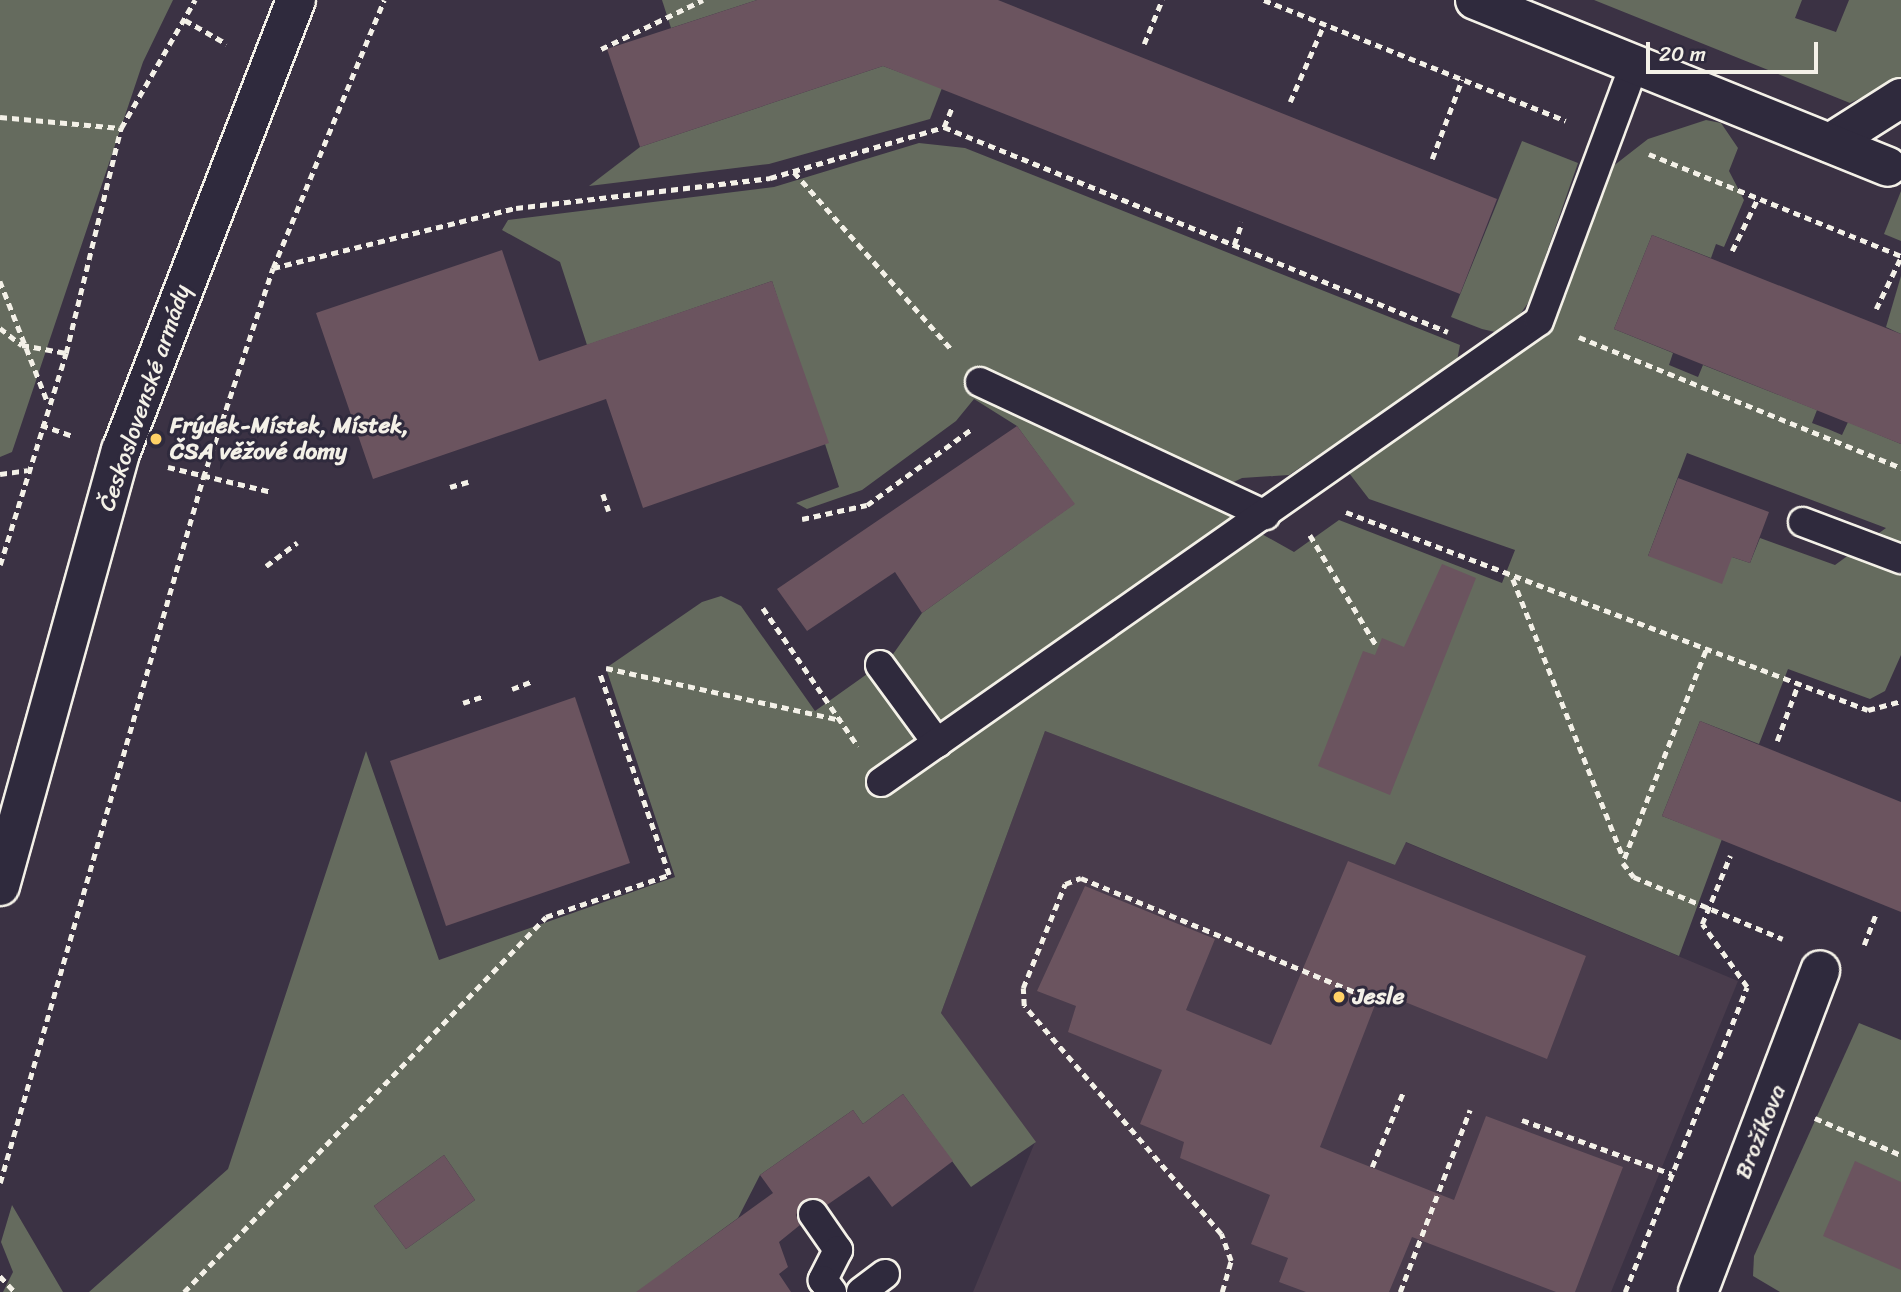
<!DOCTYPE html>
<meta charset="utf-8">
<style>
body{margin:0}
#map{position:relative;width:1901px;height:1292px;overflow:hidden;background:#3b3244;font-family:Sriracha,sans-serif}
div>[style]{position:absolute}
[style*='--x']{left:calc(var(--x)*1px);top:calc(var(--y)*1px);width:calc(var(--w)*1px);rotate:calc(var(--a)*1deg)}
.built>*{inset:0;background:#493c4c}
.green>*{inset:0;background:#656b5e}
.building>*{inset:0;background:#6b545f}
.path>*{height:4.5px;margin-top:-2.25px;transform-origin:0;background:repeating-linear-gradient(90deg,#f4f1e8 0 7px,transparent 0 12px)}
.roads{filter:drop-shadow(2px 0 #f4f1e8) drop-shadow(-2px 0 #f4f1e8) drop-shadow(0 2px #f4f1e8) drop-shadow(0 -2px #f4f1e8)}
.service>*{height:28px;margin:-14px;padding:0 14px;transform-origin:14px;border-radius:14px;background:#2f2a3d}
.pedestrian>*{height:38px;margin:-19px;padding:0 19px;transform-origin:19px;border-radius:19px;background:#2f2a3d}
.minor>*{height:38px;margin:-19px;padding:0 19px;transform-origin:19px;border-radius:19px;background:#2f2a3d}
.dots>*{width:19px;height:19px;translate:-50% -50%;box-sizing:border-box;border:4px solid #2f2a3d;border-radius:50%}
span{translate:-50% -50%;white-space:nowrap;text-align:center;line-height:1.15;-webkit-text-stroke:6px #2f2a3d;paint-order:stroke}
.street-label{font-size:23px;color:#f4f1e8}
.poi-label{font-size:23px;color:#f4f1e8;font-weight:700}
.left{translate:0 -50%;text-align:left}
.scale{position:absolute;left:1646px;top:42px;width:172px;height:32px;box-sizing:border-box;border:4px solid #f4f1e8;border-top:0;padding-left:9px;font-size:21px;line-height:24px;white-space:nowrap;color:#f4f1e8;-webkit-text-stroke:5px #2f2a3d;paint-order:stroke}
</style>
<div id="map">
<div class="built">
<i style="clip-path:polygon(1045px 731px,1395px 865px,1405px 842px,1738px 981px,1611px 1292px,973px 1292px,1035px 1142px,941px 1013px)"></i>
</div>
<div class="green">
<i style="clip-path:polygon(0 0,173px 0,143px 62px,12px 452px,0 457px)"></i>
<i style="clip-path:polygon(662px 0,757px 0,671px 28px)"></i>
<i style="clip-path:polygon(1594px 0,1802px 0,1795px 18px,1836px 32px,1849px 0,1901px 0,1901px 79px,1850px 103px)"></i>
<i style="clip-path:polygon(883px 66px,942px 88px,930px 119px,769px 164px,589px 186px,640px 147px)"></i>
<i style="clip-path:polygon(evenodd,1706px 120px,1721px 123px,1738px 148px,1729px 171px,1744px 200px,1724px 247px,1716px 244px,1711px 258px,1652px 235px,1614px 329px,1673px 353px,1669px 365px,1698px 377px,1703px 365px,1817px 410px,1812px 423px,1828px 429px,1842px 435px,1848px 422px,1901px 444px,1901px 655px,1885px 691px,1870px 699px,1788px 669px,1759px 744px,1700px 721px,1662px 816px,1722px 839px,1679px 956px,1406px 842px,1395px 865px,1045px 731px,941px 1013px,1036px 1142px,971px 1187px,903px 1094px,863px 1124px,853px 1110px,760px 1175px,738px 1218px,671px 1267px,689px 1292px,89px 1292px,228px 1169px,366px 751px,439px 960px,675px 877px,606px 668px,702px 602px,721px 596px,741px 606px,815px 711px,891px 657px,922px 613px,1074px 504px,1017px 426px,974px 399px,956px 421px,862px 490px,807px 509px,796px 503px,839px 487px,772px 281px,587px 345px,560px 262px,502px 230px,508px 220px,774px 187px,919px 143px,965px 148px,1460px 345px,1457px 361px,1289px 475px,1242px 478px,1199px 499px,1294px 552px,1339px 520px,1502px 583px,1515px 550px,1369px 499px,1349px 473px,1544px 333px,1612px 167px,1648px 139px,1706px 120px,1687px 453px,1886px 528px,1835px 565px,1760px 538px,1750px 563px,1732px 557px,1648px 556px,1687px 453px,1706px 120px,444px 1155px,475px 1200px,406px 1249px,374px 1206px,444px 1155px)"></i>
<i style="clip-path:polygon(1522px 141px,1578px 163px,1530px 300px,1519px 316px,1495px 332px,1482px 329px,1451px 317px)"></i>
<i style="clip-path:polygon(1901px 191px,1901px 241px,1884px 234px)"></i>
<i style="clip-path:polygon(1901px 276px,1901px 334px,1886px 327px)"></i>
<i style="clip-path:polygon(1859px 1023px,1901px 1040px,1901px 1292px,1780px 1292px,1753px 1276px,1754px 1256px)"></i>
<i style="clip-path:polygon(12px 1205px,63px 1292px,3px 1292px,13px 1272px,1px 1242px)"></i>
</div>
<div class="building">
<i style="clip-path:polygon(757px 0,998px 0,1497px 199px,1460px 294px,883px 66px,640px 147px,607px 49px)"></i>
<i style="clip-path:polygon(1652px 235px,1901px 334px,1901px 444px,1614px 329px)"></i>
<i style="clip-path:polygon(502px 250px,539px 361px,772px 281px,829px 443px,643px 508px,606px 399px,373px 479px,316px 313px)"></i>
<i style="clip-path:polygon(1017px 426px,1075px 504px,922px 613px,895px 572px,807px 631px,777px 589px)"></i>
<i style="clip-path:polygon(1678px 478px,1769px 512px,1750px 563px,1732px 557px,1722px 584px,1648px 556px)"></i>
<i style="clip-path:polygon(1442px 564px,1476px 578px,1390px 795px,1318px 766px,1363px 651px,1375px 655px,1382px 638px,1404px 647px)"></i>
<i style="clip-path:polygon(575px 697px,630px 863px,446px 926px,390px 761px)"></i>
<i style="clip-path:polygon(1700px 721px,1901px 802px,1901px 912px,1662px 816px)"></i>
<i style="clip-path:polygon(1348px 861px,1586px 956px,1547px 1059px,1380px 992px,1320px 1147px,1454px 1200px,1486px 1116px,1623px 1167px,1575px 1292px,1556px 1292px,1412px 1237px,1389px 1292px,1306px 1292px,1279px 1282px,1288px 1258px,1251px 1244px,1270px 1195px,1180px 1158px,1184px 1142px,1140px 1124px,1162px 1070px,1068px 1032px,1076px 1006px,1037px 991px,1085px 886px,1215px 939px,1186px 1010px,1271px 1045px)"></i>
<i style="clip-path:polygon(903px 1094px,953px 1161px,892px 1207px,869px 1176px,827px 1205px,803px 1201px,796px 1215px,800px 1225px,779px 1242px,788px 1267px,779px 1274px,791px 1292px,636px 1292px,773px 1193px,760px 1175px,853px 1110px,863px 1124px)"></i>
<i style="clip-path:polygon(444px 1155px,475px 1200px,406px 1249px,374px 1206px)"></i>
<i style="clip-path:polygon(1855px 1161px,1901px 1182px,1901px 1270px,1823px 1236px)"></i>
</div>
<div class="path">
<i style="--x:1264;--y:0;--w:325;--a:21.8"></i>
<i style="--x:185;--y:20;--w:48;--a:29.7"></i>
<i style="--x:1144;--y:44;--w:48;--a:-67.8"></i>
<i style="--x:601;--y:49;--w:113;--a:-25.7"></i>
<i style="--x:1290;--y:102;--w:85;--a:-66.4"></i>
<i style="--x:0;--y:117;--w:121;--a:5.2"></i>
<i style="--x:944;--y:127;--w:22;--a:-68"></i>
<i style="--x:1649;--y:154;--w:272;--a:22"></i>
<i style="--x:1432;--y:159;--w:85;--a:-69.4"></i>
<i style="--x:794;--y:172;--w:238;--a:48.4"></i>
<i style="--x:1234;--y:245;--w:24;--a:-71"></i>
<i style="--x:1732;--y:251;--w:59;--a:-63.9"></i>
<i style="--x:273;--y:268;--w:250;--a:-13.9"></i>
<i style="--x:516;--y:208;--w:256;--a:-6.7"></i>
<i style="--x:770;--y:178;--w:181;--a:-16.3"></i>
<i style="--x:944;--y:127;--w:544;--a:22.13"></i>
<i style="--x:0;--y:281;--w:131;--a:68.5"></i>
<i style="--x:1876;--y:309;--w:58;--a:-64.3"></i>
<i style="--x:0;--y:328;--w:28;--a:38"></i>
<i style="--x:22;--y:345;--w:45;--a:10.3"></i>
<i style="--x:1579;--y:337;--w:348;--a:22.1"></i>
<i style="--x:41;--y:425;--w:34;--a:19"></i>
<i style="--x:168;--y:467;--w:107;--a:13.5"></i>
<i style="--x:0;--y:474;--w:28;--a:-8"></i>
<i style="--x:450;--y:487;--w:19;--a:-16"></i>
<i style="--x:603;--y:494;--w:18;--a:71"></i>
<i style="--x:1346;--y:512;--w:558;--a:20.77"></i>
<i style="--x:1868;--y:710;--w:34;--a:-15"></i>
<i style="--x:802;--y:519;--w:66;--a:-12.2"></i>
<i style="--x:867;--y:505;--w:131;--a:-36"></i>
<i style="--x:1310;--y:535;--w:128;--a:59"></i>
<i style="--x:0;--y:565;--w:222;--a:-72.7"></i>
<i style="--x:66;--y:353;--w:232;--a:-76.3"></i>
<i style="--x:121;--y:128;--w:148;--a:-60"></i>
<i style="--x:266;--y:566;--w:39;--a:-37"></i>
<i style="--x:1513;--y:579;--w:296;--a:68.4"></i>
<i style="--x:763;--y:608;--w:168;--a:55.5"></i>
<i style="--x:1706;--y:651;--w:228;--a:111.4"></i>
<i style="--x:1623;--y:863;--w:18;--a:52"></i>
<i style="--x:1634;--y:877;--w:161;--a:22.6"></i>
<i style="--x:606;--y:668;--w:241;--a:12.5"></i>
<i style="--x:512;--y:689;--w:22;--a:-21"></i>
<i style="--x:463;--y:703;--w:22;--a:-18"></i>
<i style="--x:1777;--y:741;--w:63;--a:-69.6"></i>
<i style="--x:1864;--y:945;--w:34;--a:-69"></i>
<i style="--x:1815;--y:1118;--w:94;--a:23.3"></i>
<i style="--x:1522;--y:1120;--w:159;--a:19.8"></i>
<i style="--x:1372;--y:1167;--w:83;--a:-67.4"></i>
<i style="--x:0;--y:1183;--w:734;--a:-73.94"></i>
<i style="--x:203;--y:478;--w:221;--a:-71.6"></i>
<i style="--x:273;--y:268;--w:290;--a:-67.5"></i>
<i style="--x:0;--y:1276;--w:22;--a:47"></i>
<i style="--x:184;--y:1292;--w:521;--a:-46.01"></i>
<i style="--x:546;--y:917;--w:130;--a:-18.9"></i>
<i style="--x:669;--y:875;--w:215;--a:-109"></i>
<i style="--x:1222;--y:1292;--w:32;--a:-74"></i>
<i style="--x:1231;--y:1261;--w:29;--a:-110"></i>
<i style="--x:1221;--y:1234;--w:301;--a:-130.8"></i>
<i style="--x:1024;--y:1006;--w:18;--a:-93"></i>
<i style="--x:1023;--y:988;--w:112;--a:-68"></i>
<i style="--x:1065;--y:884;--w:17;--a:-21"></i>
<i style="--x:1081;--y:878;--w:321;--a:22.6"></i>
<i style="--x:1400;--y:1292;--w:195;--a:-69"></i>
<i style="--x:1625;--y:1292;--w:328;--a:-68.2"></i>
<i style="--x:1747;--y:987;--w:77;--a:-125.5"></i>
<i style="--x:1702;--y:924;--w:74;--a:-67.6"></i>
</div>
<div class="roads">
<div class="service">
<i style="--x:980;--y:382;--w:315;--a:25"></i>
<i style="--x:1803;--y:522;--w:105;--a:20.7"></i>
<i style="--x:880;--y:665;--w:97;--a:53.8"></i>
<i style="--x:881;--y:782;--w:803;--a:-35.02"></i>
<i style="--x:1539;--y:321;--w:275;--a:-69.6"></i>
<i style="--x:813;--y:1214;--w:44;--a:55.2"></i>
<i style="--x:838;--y:1250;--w:34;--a:117"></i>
<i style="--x:823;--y:1280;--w:15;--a:53"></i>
<i style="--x:861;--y:1292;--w:30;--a:-37"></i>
</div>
<div class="pedestrian">
<i style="--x:1830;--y:143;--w:84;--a:-32.4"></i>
</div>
<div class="minor">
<i style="--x:1475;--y:0;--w:445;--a:22"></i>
<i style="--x:0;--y:886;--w:452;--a:-74.5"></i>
<i style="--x:121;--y:451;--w:484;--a:-68.8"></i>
<i style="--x:1698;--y:1292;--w:344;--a:-69.2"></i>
</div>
</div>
<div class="dots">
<i style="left:156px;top:439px;background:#ffd166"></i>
<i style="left:1339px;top:997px;background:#ffd166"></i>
</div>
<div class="street-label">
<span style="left:145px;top:398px;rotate:-71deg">Československé armády</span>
<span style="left:1761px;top:1132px;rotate:-68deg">Brožíkova</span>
</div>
<div class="poi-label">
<span class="left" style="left:170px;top:439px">Frýdek-Místek, Místek,<br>ČSA věžové domy</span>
<span class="left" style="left:1353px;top:997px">Jesle</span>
</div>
<div class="scale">20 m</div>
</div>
